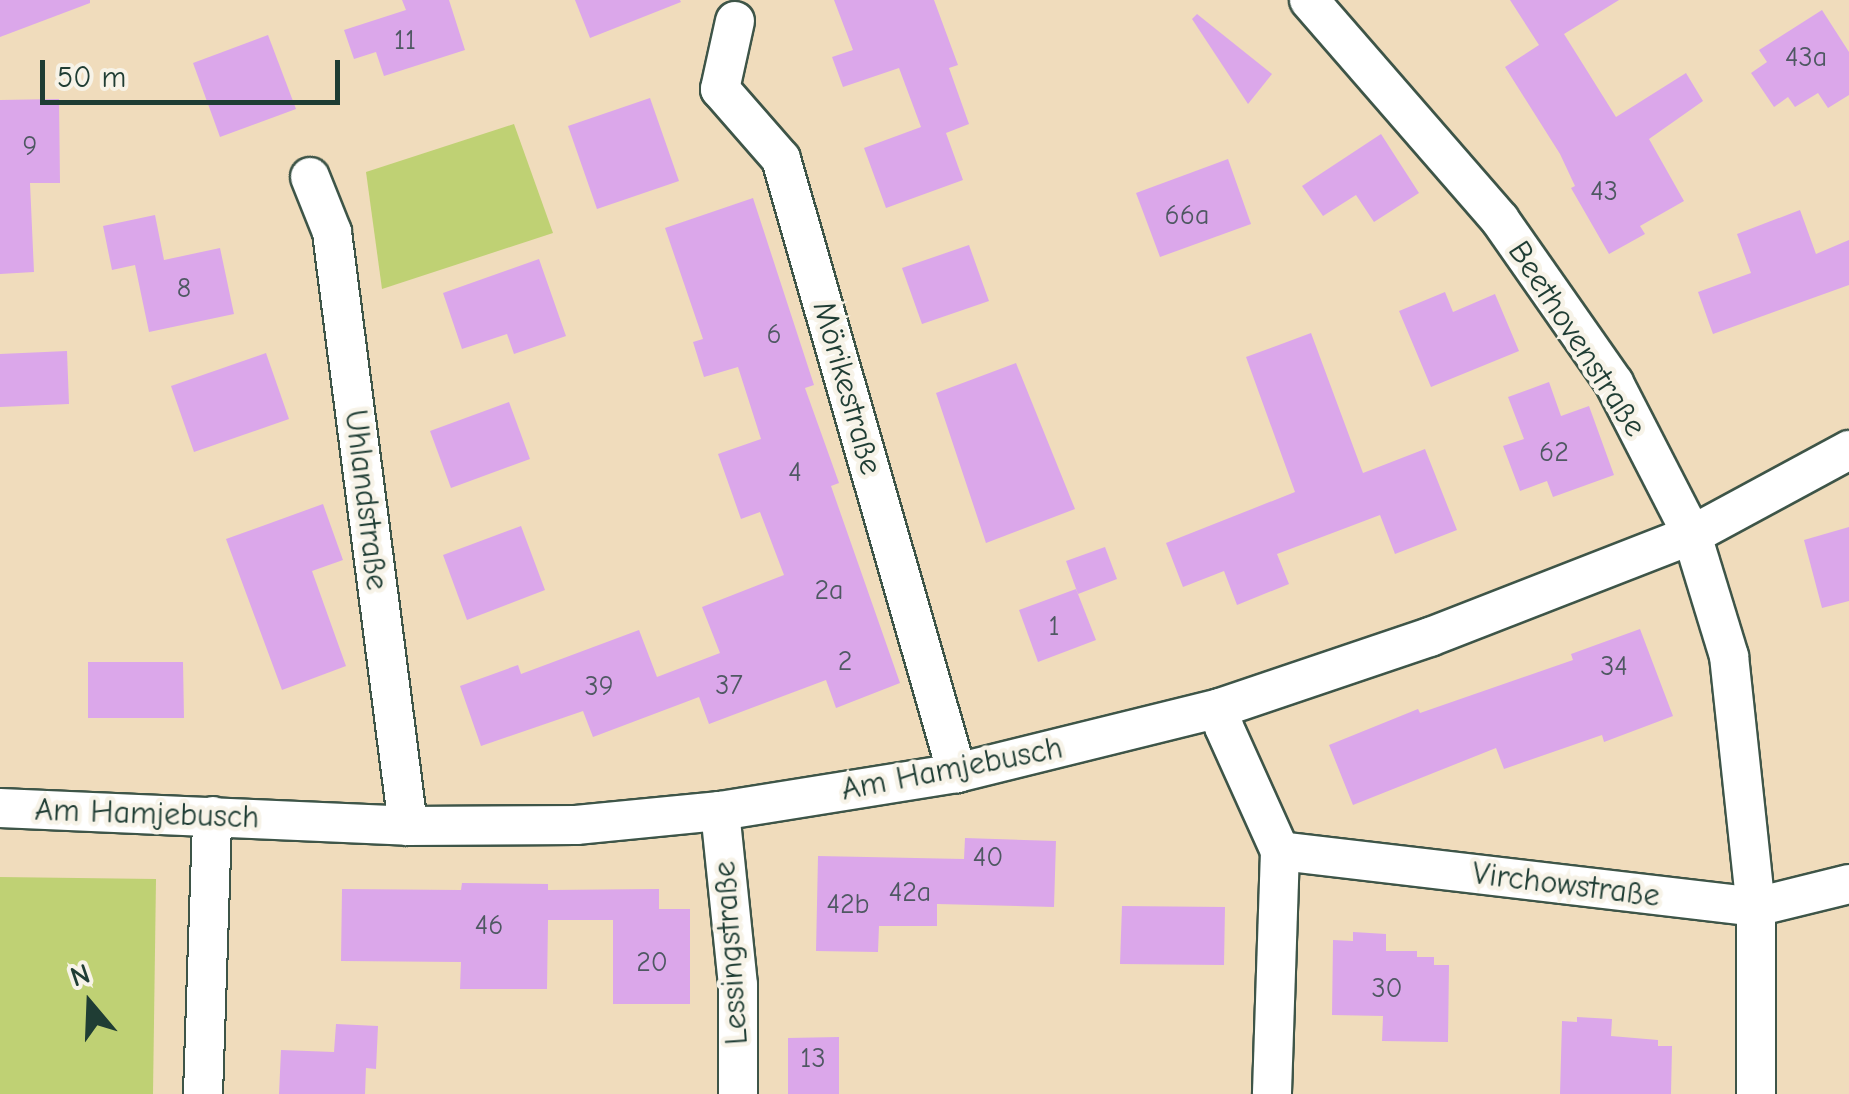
<!DOCTYPE html>
<meta charset="utf-8">
<style>
body{margin:0}
#map{position:relative;width:1849px;height:1094px;overflow:hidden;background:#f0dcbc;font-family:"Comic Neue",sans-serif}
div>[style]{position:absolute}
[style*='--x']{left:calc(var(--x)*1px);top:calc(var(--y)*1px);width:calc(var(--w)*1px);rotate:calc(var(--a)*1deg)}
.green>*{inset:0;background:#bfd174}
.building>*{inset:0;background:#dba7ea}
.roads{filter:drop-shadow(2px 0 #3e5548) drop-shadow(-2px 0 #3e5548) drop-shadow(0 2px #3e5548) drop-shadow(0 -2px #3e5548)}
.minor>*{height:38px;margin:-19px;padding:0 19px;transform-origin:19px;border-radius:19px;background:#fff}
span{translate:-50% -50%;white-space:nowrap;text-align:center;line-height:1.15;-webkit-text-stroke:9px #f7f3e8;paint-order:stroke}
.number-label{font-size:28px;color:#4e5862}
.number-label span{-webkit-text-stroke-width:0}
.street-label{font-size:32px;color:#1f3d34}
.north{position:absolute;left:40px;top:954px;width:100px;height:100px;-webkit-text-stroke:8px #f7f3e8;paint-order:stroke;rotate:341deg;font-size:28px;font-weight:700;line-height:40px;text-align:center;color:#1f3d34}
.north::after{content:'';display:block;margin:auto;width:35px;height:45px;background:#1f3d34;clip-path:polygon(50% 0,100% 100%,50% 72%,0 100%)}
.scale{position:absolute;left:40px;top:60px;width:300px;height:45px;box-sizing:border-box;border:5px solid #1f3d34;border-top:0;padding-left:12px;font-size:30px;line-height:35px;white-space:nowrap;color:#1f3d34;-webkit-text-stroke:8px #f7f3e8;paint-order:stroke}
</style>
<div id="map">
<div class="green">
<i style="clip-path:polygon(514px 124px,553px 233px,382px 289px,366px 172px)"></i>
<i style="clip-path:polygon(0 877px,156px 879px,153px 1094px,0 1094px)"></i>
</div>
<div class="building">
<i style="clip-path:polygon(0 0,90px 0,90px 3px,0 37px)"></i>
<i style="clip-path:polygon(402px 0,449px 0,465px 50px,384px 76px,376px 52px,354px 59px,344px 30px,406px 10px)"></i>
<i style="clip-path:polygon(575px 0,680px 0,681px 2px,590px 38px)"></i>
<i style="clip-path:polygon(834px 0,934px 0,958px 65px,949px 68px,969px 124px,946px 133px,963px 180px,886px 208px,864px 148px,921px 127px,899px 68px,843px 87px,832px 57px,853px 50px)"></i>
<i style="clip-path:polygon(1510px 0,1619px 0,1564px 34px,1616px 117px,1686px 73px,1703px 101px,1649px 139px,1684px 201px,1640px 226px,1645px 234px,1609px 254px,1571px 188px,1575px 186px,1560px 154px,1505px 67px,1539px 45px)"></i>
<i style="clip-path:polygon(1822px 10px,1849px 52px,1849px 95px,1828px 108px,1818px 93px,1795px 107px,1788px 97px,1774px 107px,1751px 73px,1767px 62px,1759px 50px)"></i>
<i style="clip-path:polygon(1197px 14px,1272px 74px,1248px 104px,1192px 19px)"></i>
<i style="clip-path:polygon(268px 35px,296px 109px,220px 137px,193px 63px)"></i>
<i style="clip-path:polygon(650px 98px,679px 181px,597px 209px,568px 126px)"></i>
<i style="clip-path:polygon(59px 99px,60px 183px,30px 183px,34px 272px,0 274px,0 100px)"></i>
<i style="clip-path:polygon(1381px 134px,1419px 193px,1374px 222px,1356px 195px,1323px 216px,1302px 186px)"></i>
<i style="clip-path:polygon(1228px 159px,1251px 224px,1160px 257px,1136px 193px)"></i>
<i style="clip-path:polygon(753px 198px,814px 385px,805px 388px,839px 483px,831px 486px,900px 683px,836px 708px,826px 680px,709px 724px,699px 697px,593px 737px,583px 711px,481px 746px,460px 686px,518px 665px,521px 674px,639px 630px,657px 677px,720px 653px,702px 607px,784px 575px,760px 512px,741px 519px,718px 454px,761px 439px,738px 367px,704px 377px,693px 342px,703px 339px,665px 228px)"></i>
<i style="clip-path:polygon(1800px 210px,1816px 254px,1849px 240px,1849px 285px,1713px 334px,1698px 292px,1751px 273px,1737px 234px)"></i>
<i style="clip-path:polygon(155px 215px,164px 260px,220px 248px,234px 314px,149px 332px,135px 265px,112px 270px,103px 226px)"></i>
<i style="clip-path:polygon(969px 245px,989px 301px,922px 324px,902px 268px)"></i>
<i style="clip-path:polygon(539px 259px,566px 336px,514px 354px,507px 334px,462px 349px,443px 293px)"></i>
<i style="clip-path:polygon(1445px 292px,1453px 312px,1495px 294px,1519px 351px,1431px 387px,1399px 311px)"></i>
<i style="clip-path:polygon(1311px 333px,1363px 473px,1425px 449px,1457px 530px,1395px 554px,1380px 515px,1277px 554px,1289px 584px,1237px 605px,1224px 571px,1183px 587px,1166px 543px,1295px 492px,1246px 357px)"></i>
<i style="clip-path:polygon(67px 351px,69px 404px,0 407px,0 354px)"></i>
<i style="clip-path:polygon(266px 353px,289px 419px,194px 452px,171px 386px)"></i>
<i style="clip-path:polygon(1016px 363px,1075px 509px,986px 543px,936px 393px)"></i>
<i style="clip-path:polygon(1549px 382px,1561px 416px,1589px 406px,1614px 475px,1553px 497px,1547px 481px,1520px 491px,1503px 446px,1524px 439px,1508px 397px)"></i>
<i style="clip-path:polygon(509px 402px,530px 459px,451px 488px,430px 431px)"></i>
<i style="clip-path:polygon(323px 504px,343px 560px,312px 571px,346px 666px,282px 690px,226px 539px)"></i>
<i style="clip-path:polygon(521px 526px,545px 590px,467px 620px,443px 555px)"></i>
<i style="clip-path:polygon(1849px 527px,1849px 601px,1822px 608px,1804px 540px)"></i>
<i style="clip-path:polygon(1105px 547px,1117px 579px,1078px 594px,1066px 561px)"></i>
<i style="clip-path:polygon(1076px 589px,1096px 640px,1038px 662px,1019px 610px)"></i>
<i style="clip-path:polygon(1640px 629px,1673px 716px,1604px 742px,1602px 735px,1504px 769px,1496px 748px,1353px 805px,1329px 745px,1418px 709px,1420px 713px,1573px 660px,1571px 654px)"></i>
<i style="clip-path:polygon(88px 662px,183px 662px,184px 718px,88px 718px)"></i>
<i style="clip-path:polygon(965px 838px,1056px 841px,1054px 907px,937px 904px,937px 926px,879px 926px,878px 952px,816px 951px,818px 856px,964px 859px)"></i>
<i style="clip-path:polygon(462px 883px,548px 884px,548px 890px,659px 889px,659px 909px,690px 909px,690px 1004px,613px 1004px,613px 920px,548px 920px,547px 989px,460px 989px,461px 962px,341px 961px,342px 889px,461px 890px)"></i>
<i style="clip-path:polygon(1122px 906px,1225px 907px,1224px 965px,1120px 964px)"></i>
<i style="clip-path:polygon(1353px 932px,1386px 934px,1386px 951px,1417px 951px,1417px 957px,1434px 957px,1434px 965px,1449px 965px,1448px 1042px,1382px 1041px,1383px 1016px,1332px 1015px,1333px 940px,1353px 941px)"></i>
<i style="clip-path:polygon(1577px 1017px,1612px 1019px,1611px 1036px,1658px 1040px,1658px 1046px,1672px 1046px,1671px 1094px,1560px 1094px,1562px 1021px,1577px 1022px)"></i>
<i style="clip-path:polygon(336px 1024px,378px 1026px,376px 1069px,366px 1068px,365px 1094px,279px 1094px,281px 1050px,334px 1052px)"></i>
<i style="clip-path:polygon(839px 1037px,839px 1094px,788px 1094px,788px 1038px)"></i>
</div>
<div class="roads">
<div class="minor">
<i style="--x:1309;--y:0;--w:291;--a:49"></i>
<i style="--x:1500;--y:220;--w:199;--a:55"></i>
<i style="--x:1614;--y:383;--w:171;--a:62.8"></i>
<i style="--x:1692;--y:535;--w:127;--a:73"></i>
<i style="--x:1729;--y:656;--w:252;--a:83.9"></i>
<i style="--x:1756;--y:907;--w:187;--a:90"></i>
<i style="--x:735;--y:21;--w:70;--a:102.4"></i>
<i style="--x:720;--y:89;--w:93;--a:48.9"></i>
<i style="--x:781;--y:159;--w:639;--a:74.01"></i>
<i style="--x:310;--y:177;--w:59;--a:68.2"></i>
<i style="--x:332;--y:232;--w:599;--a:82.71"></i>
<i style="--x:1220;--y:708;--w:19;--a:78"></i>
<i style="--x:1224;--y:727;--w:136;--a:65.7"></i>
<i style="--x:1280;--y:851;--w:243;--a:91.9"></i>
<i style="--x:0;--y:808;--w:408;--a:2.5"></i>
<i style="--x:408;--y:826;--w:168;--a:-0.3"></i>
<i style="--x:576;--y:825;--w:145;--a:-5.6"></i>
<i style="--x:720;--y:811;--w:240;--a:-9.1"></i>
<i style="--x:957;--y:773;--w:271;--a:-13.9"></i>
<i style="--x:1220;--y:708;--w:222;--a:-18.7"></i>
<i style="--x:1430;--y:637;--w:281;--a:-21.3"></i>
<i style="--x:1692;--y:535;--w:179;--a:-28.4"></i>
<i style="--x:720;--y:811;--w:175;--a:84.1"></i>
<i style="--x:738;--y:985;--w:109;--a:90"></i>
<i style="--x:1280;--y:851;--w:479;--a:6.7"></i>
<i style="--x:1756;--y:907;--w:96;--a:-13.9"></i>
<i style="--x:203;--y:1094;--w:278;--a:-88.1"></i>
</div>
</div>
<div class="number-label">
<span style="left:405px;top:40px">11</span>
<span style="left:1806px;top:57px">43a</span>
<span style="left:30px;top:146px">9</span>
<span style="left:1604px;top:191px">43</span>
<span style="left:1187px;top:215px">66a</span>
<span style="left:184px;top:288px">8</span>
<span style="left:774px;top:334px">6</span>
<span style="left:1554px;top:452px">62</span>
<span style="left:795px;top:472px">4</span>
<span style="left:829px;top:590px">2a</span>
<span style="left:1054px;top:626px">1</span>
<span style="left:845px;top:661px">2</span>
<span style="left:1614px;top:666px">34</span>
<span style="left:729px;top:685px">37</span>
<span style="left:599px;top:686px">39</span>
<span style="left:988px;top:857px">40</span>
<span style="left:910px;top:892px">42a</span>
<span style="left:848px;top:904px">42b</span>
<span style="left:489px;top:925px">46</span>
<span style="left:652px;top:962px">20</span>
<span style="left:1387px;top:988px">30</span>
<span style="left:813px;top:1058px">13</span>
</div>
<div class="street-label">
<span style="left:1577px;top:339px;rotate:57deg">Beethovenstraße</span>
<span style="left:847px;top:388px;rotate:74deg">Mörikestraße</span>
<span style="left:366px;top:500px;rotate:83deg">Uhlandstraße</span>
<span style="left:952px;top:769px;rotate:-11deg">Am Hamjebusch</span>
<span style="left:147px;top:814px;rotate:2deg">Am Hamjebusch</span>
<span style="left:1566px;top:885px;rotate:7deg">Virchowstraße</span>
<span style="left:731px;top:953px;rotate:-94deg">Lessingstraße</span>
</div>
<div class="north">N</div>
<div class="scale">50 m</div>
</div>
